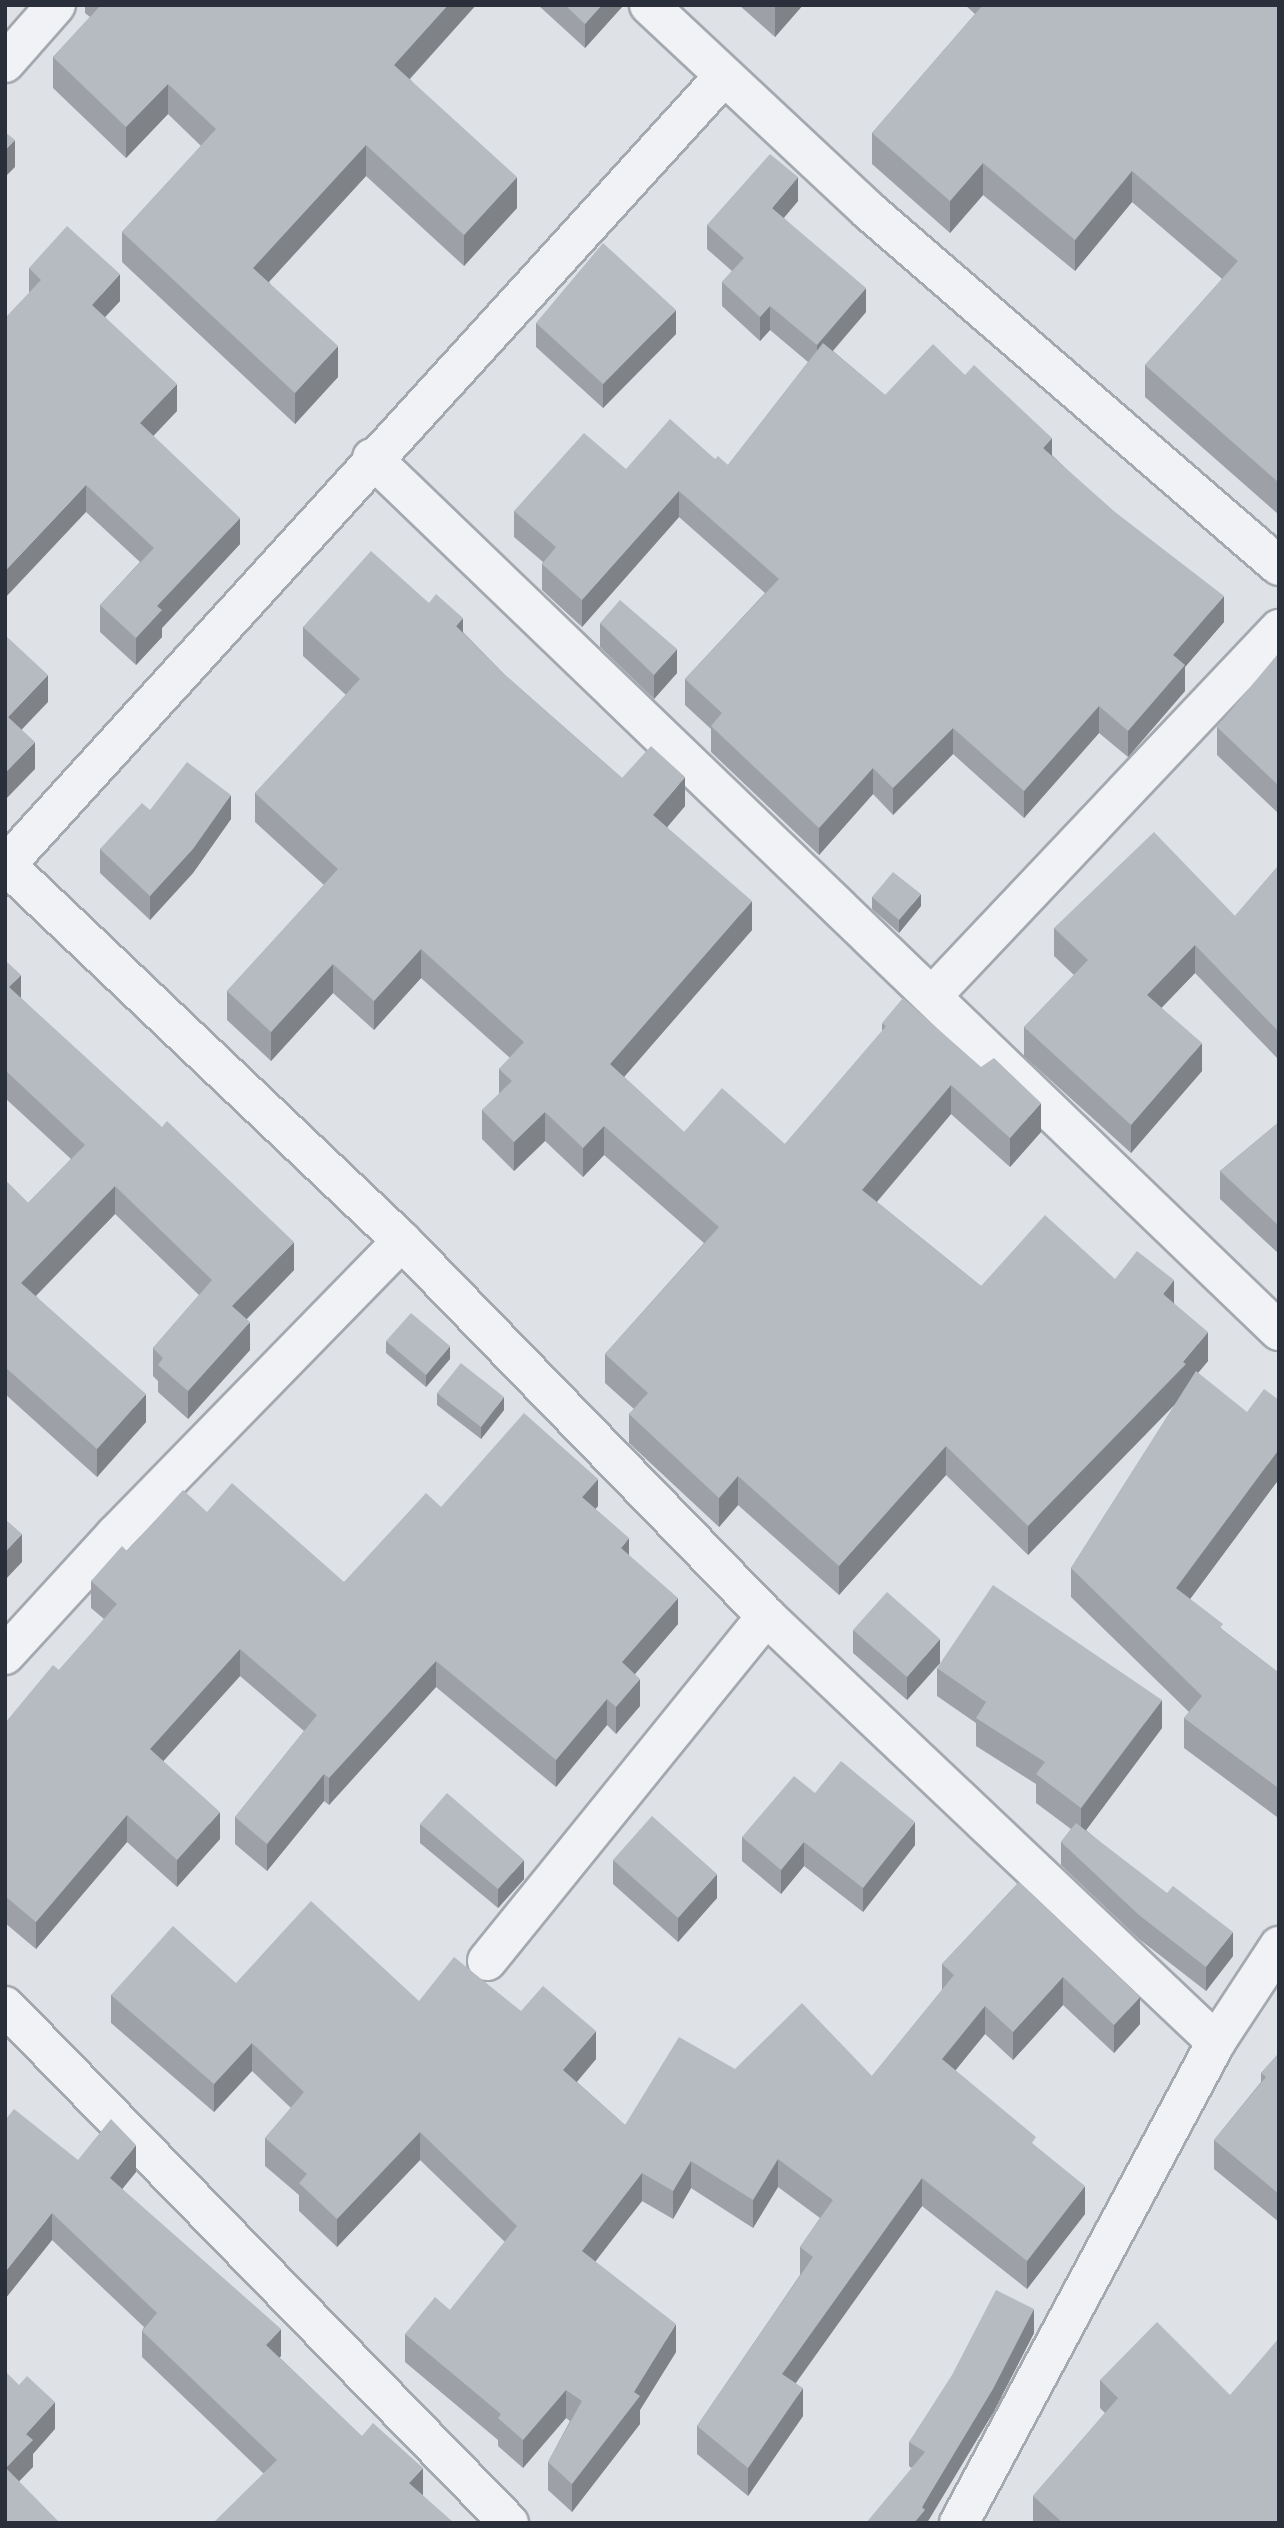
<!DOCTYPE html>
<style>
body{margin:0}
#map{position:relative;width:1284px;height:2528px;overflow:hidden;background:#dee1e6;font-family:Montserrat,sans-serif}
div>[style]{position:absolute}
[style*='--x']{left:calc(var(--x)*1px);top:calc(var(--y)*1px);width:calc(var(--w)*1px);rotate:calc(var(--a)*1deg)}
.roads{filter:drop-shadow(2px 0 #a4a8af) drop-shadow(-2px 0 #a4a8af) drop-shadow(0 2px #a4a8af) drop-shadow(0 -2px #a4a8af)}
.minor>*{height:38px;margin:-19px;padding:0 19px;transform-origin:19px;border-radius:19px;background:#f0f2f5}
.wall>*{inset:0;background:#9da1a7}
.shaded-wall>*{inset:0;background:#7f8388}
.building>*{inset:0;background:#b6bbc2}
span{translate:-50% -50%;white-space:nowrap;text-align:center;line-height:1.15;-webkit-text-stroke:5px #edf0f4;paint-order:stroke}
.frame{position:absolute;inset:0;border:7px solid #29303b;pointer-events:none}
</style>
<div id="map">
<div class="roads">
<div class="minor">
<i style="--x:649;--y:5;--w:301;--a:43.1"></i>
<i style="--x:869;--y:211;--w:542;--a:40.89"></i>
<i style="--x:5;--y:63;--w:77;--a:-48.7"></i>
<i style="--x:372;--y:458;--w:1259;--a:43.91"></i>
<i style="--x:6;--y:865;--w:546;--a:43.52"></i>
<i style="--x:402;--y:1241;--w:523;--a:45.85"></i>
<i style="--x:766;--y:1616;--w:620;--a:43.43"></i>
<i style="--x:5;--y:866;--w:1068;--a:-47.69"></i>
<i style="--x:933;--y:995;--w:504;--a:-46.61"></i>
<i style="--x:5;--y:1655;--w:163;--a:-47.5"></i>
<i style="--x:115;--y:1535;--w:411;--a:-45.7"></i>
<i style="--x:487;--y:1961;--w:444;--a:-51"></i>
<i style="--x:5;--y:2006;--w:722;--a:45.73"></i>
<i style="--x:959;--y:2523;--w:545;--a:-61.88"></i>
<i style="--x:1216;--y:2042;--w:115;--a:-56.7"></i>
</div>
</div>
<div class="wall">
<i style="clip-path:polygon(85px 5px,476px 5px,410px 79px,517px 208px,464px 266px,366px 176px,269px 282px,338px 377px,295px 424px,122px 262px,122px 232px,201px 146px,168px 114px,126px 158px,53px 88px,53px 57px,90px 17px,85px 13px)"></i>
<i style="clip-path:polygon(538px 5px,622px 5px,622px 7px,585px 48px)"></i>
<i style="clip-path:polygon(739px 5px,803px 5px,775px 37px)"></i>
<i style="clip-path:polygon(965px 5px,1279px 5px,1279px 515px,1145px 397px,1145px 365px,1222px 279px,1132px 202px,1075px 271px,983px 195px,950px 233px,872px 164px,872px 133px,975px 14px)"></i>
<i style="clip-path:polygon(798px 201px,784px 218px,866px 312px,833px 351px,885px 395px,1052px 455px,1224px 622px,1185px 667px,1185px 691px,1128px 757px,1099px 733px,1024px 818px,953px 754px,893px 815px,873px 794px,819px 855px,711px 752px,711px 729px,685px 705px,685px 679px,765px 593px,679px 517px,582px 627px,542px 590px,542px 564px,543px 562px,514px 537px,514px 511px,626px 469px,715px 459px,728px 465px,808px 362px,770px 330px,760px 341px,722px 306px,722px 282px,732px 271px,707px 249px,707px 225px)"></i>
<i style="clip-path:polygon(29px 268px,120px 301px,105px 317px,177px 411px,153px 436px,240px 544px,162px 628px,162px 637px,136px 665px,100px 632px,100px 605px,140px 562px,86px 512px,29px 294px)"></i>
<i style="clip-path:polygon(536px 323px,676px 334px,603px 408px,536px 347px)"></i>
<i style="clip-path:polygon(600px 623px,677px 673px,654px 699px,600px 647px)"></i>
<i style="clip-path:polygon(303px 627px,463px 632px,505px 675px,622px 778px,685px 806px,667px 827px,752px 930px,624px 1077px,684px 1132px,785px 1144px,882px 1032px,882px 1023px,1041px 1132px,1010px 1167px,951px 1114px,877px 1202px,981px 1286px,1115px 1279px,1174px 1303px,1208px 1361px,1198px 1373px,1279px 1479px,1190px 1599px,1223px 1630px,1279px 1673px,1277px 1817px,1184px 1748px,1184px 1718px,1189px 1712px,1071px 1597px,1071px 1568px,1176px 1403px,1028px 1555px,946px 1475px,839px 1595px,738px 1505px,719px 1527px,629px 1443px,629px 1414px,634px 1409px,605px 1383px,605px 1354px,704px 1243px,604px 1155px,583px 1177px,545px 1141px,514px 1171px,482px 1139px,482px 1110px,499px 1094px,499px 1069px,510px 1058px,421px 978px,374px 1030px,333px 993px,271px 1061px,227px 1020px,227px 991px,324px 885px,255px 822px,255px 793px,346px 695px,303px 656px)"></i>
<i style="clip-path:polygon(1279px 656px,1279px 814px,1217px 755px,1217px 727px)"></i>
<i style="clip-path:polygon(150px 810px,231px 819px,193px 873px,150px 920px,100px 873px,100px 849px)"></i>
<i style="clip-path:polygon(1279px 865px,1279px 1060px,1195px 973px,1161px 1008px,1202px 1071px,1131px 1153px,1024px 1056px,1024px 1027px,1074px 975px,1054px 956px,1054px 928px,1235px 916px)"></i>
<i style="clip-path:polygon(872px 897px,921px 906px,899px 933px,872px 909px)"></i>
<i style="clip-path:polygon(5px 960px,21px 998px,294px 1270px,247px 1319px,250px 1350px,188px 1419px,158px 1392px,158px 1381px,153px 1376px,153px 1348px,199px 1295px,115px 1214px,36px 1296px,146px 1422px,97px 1477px,5px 1394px,5px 1180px,28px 1203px,71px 1159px,5px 1098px)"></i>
<i style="clip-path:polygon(1279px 1122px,1279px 1254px,1220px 1199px,1220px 1171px)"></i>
<i style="clip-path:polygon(386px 1341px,450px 1359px,426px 1387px,386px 1353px)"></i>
<i style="clip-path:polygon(437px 1393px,504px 1410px,481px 1439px,437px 1405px)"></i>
<i style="clip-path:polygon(598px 1506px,595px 1509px,678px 1624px,635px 1674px,640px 1706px,616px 1734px,607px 1725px,556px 1787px,436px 1687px,329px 1805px,324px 1801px,267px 1871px,235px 1844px,235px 1817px,304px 1731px,240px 1676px,163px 1761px,220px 1839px,177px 1887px,127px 1842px,36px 1949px,5px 1923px,5px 1723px,59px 1670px,104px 1619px,91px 1608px,91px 1581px,127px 1551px,207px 1512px,344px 1582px,441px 1507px)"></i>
<i style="clip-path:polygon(853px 1630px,940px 1663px,907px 1700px,853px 1653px)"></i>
<i style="clip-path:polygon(937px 1668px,1162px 1728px,1086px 1830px,1233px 1956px,1206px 1991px,1139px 1939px,1061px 1865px,1061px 1842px,1071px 1829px,1036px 1803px,1036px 1784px,976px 1746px,976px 1723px,937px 1696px)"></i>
<i style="clip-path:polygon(815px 1793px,915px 1845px,863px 1912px,804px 1866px,781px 1894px,742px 1861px,742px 1837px)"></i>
<i style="clip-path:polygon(420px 1824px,524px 1879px,498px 1908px,420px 1843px)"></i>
<i style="clip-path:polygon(613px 1860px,717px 1898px,678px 1942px,613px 1884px)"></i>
<i style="clip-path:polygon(1019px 1882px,1140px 2024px,1114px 2053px,1063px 2005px,1013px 2060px,985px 2034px,955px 2070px,1036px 2147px,1085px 2214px,1027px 2289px,922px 2206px,796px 2383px,803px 2416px,748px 2496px,697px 2454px,697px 2426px,800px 2275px,800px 2247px,820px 2218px,778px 2187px,753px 2228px,691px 2188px,673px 2219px,642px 2201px,595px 2261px,676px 2352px,640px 2410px,640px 2424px,572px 2512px,548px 2490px,548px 2462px,570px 2421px,566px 2418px,523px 2468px,498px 2446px,498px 2440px,405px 2362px,405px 2334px,450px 2310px,505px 2242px,420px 2160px,337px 2247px,299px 2211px,299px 2195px,265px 2166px,265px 2138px,291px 2108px,252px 2071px,214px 2112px,111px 2023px,111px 1995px,236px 1983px,521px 2011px,596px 2059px,577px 2082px,625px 2125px,735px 2069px,872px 2076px,942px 1990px,942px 1964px)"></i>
<i style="clip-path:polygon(1279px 2053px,1279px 2222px,1214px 2169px,1214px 2140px,1261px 2082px,1261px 2073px)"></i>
<i style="clip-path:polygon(78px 2160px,136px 2172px,122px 2189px,281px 2356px,279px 2357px,423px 2495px,263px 2473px,142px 2357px,142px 2331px,144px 2327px,52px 2240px,5px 2299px)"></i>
<i style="clip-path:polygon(1034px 2333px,993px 2413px,911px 2468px,909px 2466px,909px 2442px)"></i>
<i style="clip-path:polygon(1100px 2380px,1230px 2395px,1279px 2523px,1033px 2523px,1033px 2496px,1105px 2413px,1100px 2408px)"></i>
</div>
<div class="shaded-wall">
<i style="clip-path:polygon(448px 5px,476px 5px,394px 96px,394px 65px)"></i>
<i style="clip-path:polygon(602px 5px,622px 5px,622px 7px,585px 48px,585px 24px)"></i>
<i style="clip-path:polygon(803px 5px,775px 37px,775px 6px)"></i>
<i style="clip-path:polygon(168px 84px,168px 114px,126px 158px,126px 127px)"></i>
<i style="clip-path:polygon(15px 140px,15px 167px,5px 177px,5px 150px)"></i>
<i style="clip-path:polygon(366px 145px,366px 176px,253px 299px,253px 268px)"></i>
<i style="clip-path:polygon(983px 163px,983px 195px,950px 233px,950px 201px)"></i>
<i style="clip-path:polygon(1132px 171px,1132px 202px,1075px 271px,1075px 240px)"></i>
<i style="clip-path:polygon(517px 177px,517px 208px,464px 266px,464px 235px)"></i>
<i style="clip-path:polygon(798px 177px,798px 201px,772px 231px,772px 208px)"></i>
<i style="clip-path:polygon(120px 274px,120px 301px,92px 331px,92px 305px)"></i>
<i style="clip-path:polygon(866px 288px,866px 312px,817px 369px,817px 345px)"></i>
<i style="clip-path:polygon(770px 306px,770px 330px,760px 341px,760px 317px)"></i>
<i style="clip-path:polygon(676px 310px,676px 334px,603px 408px,603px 384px)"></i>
<i style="clip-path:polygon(338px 346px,338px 377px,295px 424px,295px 393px)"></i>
<i style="clip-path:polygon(177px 384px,177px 411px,140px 450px,140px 423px)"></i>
<i style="clip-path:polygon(1052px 438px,1052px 464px,1043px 448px)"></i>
<i style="clip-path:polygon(86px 485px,86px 512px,5px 598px,5px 571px)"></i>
<i style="clip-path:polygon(679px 491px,679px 517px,582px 627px,582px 600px)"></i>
<i style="clip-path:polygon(240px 518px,240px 544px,162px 628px,162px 637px,136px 665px,136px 638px,157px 606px)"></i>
<i style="clip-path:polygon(1224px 596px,1224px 622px,1185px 667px,1185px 691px,1128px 757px,1128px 731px,1173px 655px)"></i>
<i style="clip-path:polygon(463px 618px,463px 647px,456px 626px)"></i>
<i style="clip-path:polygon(677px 649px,677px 673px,654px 699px,654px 675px)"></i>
<i style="clip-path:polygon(48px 675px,48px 702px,8px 744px,8px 717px)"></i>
<i style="clip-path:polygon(1099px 706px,1099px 733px,1024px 818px,1024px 791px)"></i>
<i style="clip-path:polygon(953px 728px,953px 754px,893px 815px,893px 788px)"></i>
<i style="clip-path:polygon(35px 742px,35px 769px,5px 800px,5px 773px)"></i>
<i style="clip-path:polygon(873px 768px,873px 794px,819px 855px,819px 828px)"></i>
<i style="clip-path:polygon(685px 777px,685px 806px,653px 844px,653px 815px)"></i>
<i style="clip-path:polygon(231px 795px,231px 819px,193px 873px,150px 920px,150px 896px)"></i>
<i style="clip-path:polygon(921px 894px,921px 906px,899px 933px,899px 920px)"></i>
<i style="clip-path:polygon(752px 901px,752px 930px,610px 1093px,610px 1064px)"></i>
<i style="clip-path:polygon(1195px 945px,1195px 973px,1147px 1023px,1147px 995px)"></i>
<i style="clip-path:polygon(421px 949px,421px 978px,374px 1030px,374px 1001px)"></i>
<i style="clip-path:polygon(333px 964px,333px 993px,271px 1061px,271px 1032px)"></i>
<i style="clip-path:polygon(21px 975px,21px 1003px,9px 987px)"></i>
<i style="clip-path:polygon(1202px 1043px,1202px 1071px,1131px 1153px,1131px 1125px)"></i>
<i style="clip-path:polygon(951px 1085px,951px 1114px,862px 1219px,862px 1190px)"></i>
<i style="clip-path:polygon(1041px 1103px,1041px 1132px,1010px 1167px,1010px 1138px)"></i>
<i style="clip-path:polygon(545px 1112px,545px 1141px,514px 1171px,514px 1142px)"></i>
<i style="clip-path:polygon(604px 1126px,604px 1155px,583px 1177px,583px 1148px)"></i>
<i style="clip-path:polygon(115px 1186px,115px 1214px,21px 1311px,21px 1283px)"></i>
<i style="clip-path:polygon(294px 1242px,294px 1270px,232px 1334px,232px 1306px)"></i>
<i style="clip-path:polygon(1174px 1280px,1174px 1309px,1163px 1294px)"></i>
<i style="clip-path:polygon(250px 1322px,250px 1350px,188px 1419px,188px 1391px)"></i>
<i style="clip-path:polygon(1208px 1332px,1208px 1361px,1186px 1387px,1186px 1393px,1028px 1555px,1028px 1526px,1183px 1362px)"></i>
<i style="clip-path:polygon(450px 1346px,450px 1359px,426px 1387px,426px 1375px)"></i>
<i style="clip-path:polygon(146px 1394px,146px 1422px,97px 1477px,97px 1449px)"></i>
<i style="clip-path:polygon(504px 1397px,504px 1410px,481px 1439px,481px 1427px)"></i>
<i style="clip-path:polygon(946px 1446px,946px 1475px,839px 1595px,839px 1566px)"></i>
<i style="clip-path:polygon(1279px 1449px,1279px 1479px,1176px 1618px,1176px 1588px)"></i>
<i style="clip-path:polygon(738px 1476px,738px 1505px,719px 1527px,719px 1498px)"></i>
<i style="clip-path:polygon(598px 1479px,598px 1506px,582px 1524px,582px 1497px)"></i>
<i style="clip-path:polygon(22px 1534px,22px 1562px,5px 1580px,5px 1552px)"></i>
<i style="clip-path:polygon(629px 1538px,629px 1565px,621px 1548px)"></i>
<i style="clip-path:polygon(678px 1598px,678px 1624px,622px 1689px,622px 1662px)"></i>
<i style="clip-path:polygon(940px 1639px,940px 1663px,907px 1700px,907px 1677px)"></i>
<i style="clip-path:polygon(240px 1649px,240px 1676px,150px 1776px,150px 1749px)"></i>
<i style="clip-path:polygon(436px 1661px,436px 1687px,329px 1805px,329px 1778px)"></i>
<i style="clip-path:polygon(640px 1679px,640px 1706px,616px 1734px,616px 1707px)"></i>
<i style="clip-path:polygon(607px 1699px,607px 1725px,556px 1787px,556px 1760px)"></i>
<i style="clip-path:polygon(1162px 1700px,1162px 1728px,1081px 1837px,1081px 1808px)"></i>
<i style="clip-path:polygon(324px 1774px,324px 1801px,267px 1871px,267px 1844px)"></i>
<i style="clip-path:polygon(1279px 1785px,1279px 1815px,1277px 1817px,1277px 1787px)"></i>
<i style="clip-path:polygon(220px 1812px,220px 1839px,177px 1887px,177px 1860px)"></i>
<i style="clip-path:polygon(127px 1815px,127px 1842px,36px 1949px,36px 1922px)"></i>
<i style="clip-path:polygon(915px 1822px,915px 1845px,863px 1912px,863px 1888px)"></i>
<i style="clip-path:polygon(804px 1842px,804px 1866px,781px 1894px,781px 1870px)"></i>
<i style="clip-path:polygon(524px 1860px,524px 1879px,498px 1908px,498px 1889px)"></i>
<i style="clip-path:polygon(717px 1874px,717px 1898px,678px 1942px,678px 1918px)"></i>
<i style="clip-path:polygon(1233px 1932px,1233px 1956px,1206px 1991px,1206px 1967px)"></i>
<i style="clip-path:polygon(1063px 1977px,1063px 2005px,1013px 2060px,1013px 2032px)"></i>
<i style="clip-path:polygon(1140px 1997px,1140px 2024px,1114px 2053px,1114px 2025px)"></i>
<i style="clip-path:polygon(985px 2006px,985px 2034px,942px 2087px,942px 2059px)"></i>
<i style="clip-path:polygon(596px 2031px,596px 2059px,563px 2098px,563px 2070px)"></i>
<i style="clip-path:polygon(252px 2043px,252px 2071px,214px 2112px,214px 2084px)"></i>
<i style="clip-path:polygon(420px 2132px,420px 2160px,337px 2247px,337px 2219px)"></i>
<i style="clip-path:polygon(136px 2145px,136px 2172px,110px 2204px,110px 2178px)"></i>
<i style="clip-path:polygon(778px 2159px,778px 2187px,753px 2228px,753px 2200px)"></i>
<i style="clip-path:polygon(691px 2161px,691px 2188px,673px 2219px,673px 2191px)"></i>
<i style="clip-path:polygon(642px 2173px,642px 2201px,582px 2279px,582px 2251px)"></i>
<i style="clip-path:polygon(922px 2178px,922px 2206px,782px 2402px,782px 2374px)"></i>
<i style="clip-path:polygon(1085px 2186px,1085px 2214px,1027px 2289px,1027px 2261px)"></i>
<i style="clip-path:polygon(52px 2213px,52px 2240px,5px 2299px,5px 2272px)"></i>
<i style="clip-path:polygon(1034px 2309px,1034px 2333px,993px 2413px,927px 2523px,914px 2523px,922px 2507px)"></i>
<i style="clip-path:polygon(676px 2324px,676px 2352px,640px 2410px,640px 2424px,572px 2512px,572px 2484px,634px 2392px)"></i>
<i style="clip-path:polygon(281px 2329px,281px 2356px,266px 2372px,266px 2345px)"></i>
<i style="clip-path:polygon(803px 2388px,803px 2416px,748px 2496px,748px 2468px)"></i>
<i style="clip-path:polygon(566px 2390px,566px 2418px,523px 2468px,523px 2440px)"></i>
<i style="clip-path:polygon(55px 2402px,55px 2429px,33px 2454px,33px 2467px,6px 2495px,6px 2468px,26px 2434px)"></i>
<i style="clip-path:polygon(423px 2468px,423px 2495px,409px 2510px,409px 2483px)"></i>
</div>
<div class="building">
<i style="clip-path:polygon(101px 5px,448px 5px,394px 65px,517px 177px,464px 235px,366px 145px,253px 268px,338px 346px,295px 393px,122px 232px,216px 129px,168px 84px,126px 127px,53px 57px)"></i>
<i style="clip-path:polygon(565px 5px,602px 5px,585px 24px)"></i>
<i style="clip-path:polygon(983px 5px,1279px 5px,1279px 483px,1145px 365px,1238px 261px,1132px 171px,1075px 240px,983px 163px,950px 201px,872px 133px)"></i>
<i style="clip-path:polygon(5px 132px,15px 140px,5px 150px)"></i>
<i style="clip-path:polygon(770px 154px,798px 177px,772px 208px,866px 288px,817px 345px,770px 306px,760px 317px,722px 282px,744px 258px,707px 225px)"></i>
<i style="clip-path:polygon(67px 226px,120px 274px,92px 305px,177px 384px,140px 423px,240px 518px,157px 606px,162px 610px,136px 638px,100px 605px,154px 548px,86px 485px,5px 571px,5px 318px,41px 280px,29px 268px)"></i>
<i style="clip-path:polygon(603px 243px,676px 310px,603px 384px,536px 323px)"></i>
<i style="clip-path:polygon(823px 343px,885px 395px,933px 344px,965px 375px,974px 365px,1052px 438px,1043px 448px,1115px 512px,1224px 596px,1173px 655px,1185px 665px,1128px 731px,1099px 706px,1024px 791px,953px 728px,893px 788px,873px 768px,819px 828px,711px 726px,722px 713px,685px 679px,779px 579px,679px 491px,582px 600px,542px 564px,556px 547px,514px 511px,584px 433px,626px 469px,670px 419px,715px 459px,718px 456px,728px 465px)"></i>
<i style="clip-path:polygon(371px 551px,429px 603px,436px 594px,463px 618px,456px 626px,505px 675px,622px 778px,651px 746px,685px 777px,653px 815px,752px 901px,610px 1064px,684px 1132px,722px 1088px,785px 1144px,886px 1026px,882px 1023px,903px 998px,981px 1067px,994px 1058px,1041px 1103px,1010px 1138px,951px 1085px,862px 1190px,981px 1286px,1045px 1215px,1115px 1279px,1137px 1251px,1174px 1280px,1163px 1294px,1208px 1332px,1183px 1362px,1186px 1364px,1028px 1526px,946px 1446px,839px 1566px,738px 1476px,719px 1498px,629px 1414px,648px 1393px,605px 1354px,719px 1227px,604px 1126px,583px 1148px,545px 1112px,514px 1142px,482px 1110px,512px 1081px,499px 1069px,524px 1042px,421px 949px,374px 1001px,333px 964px,271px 1032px,227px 991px,338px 869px,255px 793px,360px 679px,303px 627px)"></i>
<i style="clip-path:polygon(620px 600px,677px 649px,654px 675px,600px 623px)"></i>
<i style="clip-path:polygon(5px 635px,48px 675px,8px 717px,35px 742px,5px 773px)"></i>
<i style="clip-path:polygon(1277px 655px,1279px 656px,1279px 786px,1217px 727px)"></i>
<i style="clip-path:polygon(187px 762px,231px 795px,193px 849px,150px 896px,100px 849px,142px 803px,150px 810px)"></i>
<i style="clip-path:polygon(1154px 832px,1235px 916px,1279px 865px,1279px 1032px,1195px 945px,1147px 995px,1202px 1043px,1131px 1125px,1024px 1027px,1088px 960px,1054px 928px)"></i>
<i style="clip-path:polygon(893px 872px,921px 894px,899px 920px,872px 897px)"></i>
<i style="clip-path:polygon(5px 960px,21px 975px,9px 987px,162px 1127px,167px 1121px,294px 1242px,232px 1306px,250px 1322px,188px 1391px,158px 1365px,163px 1358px,153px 1348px,212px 1280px,115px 1186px,21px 1283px,146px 1394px,97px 1449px,5px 1367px,5px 1180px,28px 1203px,85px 1145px,5px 1070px)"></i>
<i style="clip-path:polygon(1279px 1122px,1279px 1226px,1220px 1171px)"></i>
<i style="clip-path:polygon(411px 1313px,450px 1346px,426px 1375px,386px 1341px)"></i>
<i style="clip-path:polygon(461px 1363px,504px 1397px,481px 1427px,437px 1393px)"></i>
<i style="clip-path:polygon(1196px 1371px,1247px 1412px,1264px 1389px,1279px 1400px,1279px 1449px,1176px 1588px,1223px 1624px,1220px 1628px,1279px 1673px,1279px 1785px,1277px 1787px,1184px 1718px,1202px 1696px,1071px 1568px)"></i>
<i style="clip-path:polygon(524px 1413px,598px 1479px,582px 1497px,629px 1538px,621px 1548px,678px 1598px,622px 1662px,640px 1679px,616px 1707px,607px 1699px,556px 1760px,436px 1661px,329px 1778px,324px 1774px,267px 1844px,235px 1817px,317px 1715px,240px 1649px,150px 1749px,220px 1812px,177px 1860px,127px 1815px,36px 1922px,5px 1896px,5px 1723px,53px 1665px,59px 1670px,117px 1604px,91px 1581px,122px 1546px,127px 1551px,183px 1490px,207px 1512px,232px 1483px,344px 1582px,426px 1493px,441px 1507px)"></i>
<i style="clip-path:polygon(5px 1519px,22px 1534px,5px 1552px)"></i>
<i style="clip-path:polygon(993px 1585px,1162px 1700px,1081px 1808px,1036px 1774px,1045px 1762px,976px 1718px,986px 1702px,937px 1668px)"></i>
<i style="clip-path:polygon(887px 1592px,940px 1639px,907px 1677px,853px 1630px)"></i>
<i style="clip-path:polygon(841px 1761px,915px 1822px,863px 1888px,804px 1842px,781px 1870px,742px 1837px,794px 1776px,815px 1793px)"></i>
<i style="clip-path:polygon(447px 1793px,524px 1860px,498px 1889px,420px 1824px)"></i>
<i style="clip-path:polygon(652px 1816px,717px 1874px,678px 1918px,613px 1860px)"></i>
<i style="clip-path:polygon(1076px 1823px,1167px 1893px,1173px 1886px,1233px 1932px,1206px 1967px,1139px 1915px,1061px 1842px)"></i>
<i style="clip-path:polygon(1019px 1882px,1140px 1997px,1114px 2025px,1063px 1977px,1013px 2032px,985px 2006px,942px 2059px,1036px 2137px,1032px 2143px,1085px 2186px,1027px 2261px,922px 2178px,782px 2374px,803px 2388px,748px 2468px,697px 2426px,813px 2257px,800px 2247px,833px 2200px,778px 2159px,753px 2200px,691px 2161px,673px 2191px,642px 2173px,582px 2251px,676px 2324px,634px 2392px,640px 2396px,572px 2484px,548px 2462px,582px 2401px,566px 2390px,523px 2440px,498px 2418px,501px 2414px,405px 2334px,435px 2297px,450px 2310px,517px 2226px,420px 2132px,337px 2219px,299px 2183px,307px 2174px,265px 2138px,304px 2092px,252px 2043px,214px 2084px,111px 1995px,173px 1926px,236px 1983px,311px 1901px,419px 2001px,454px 1957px,521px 2011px,543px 1986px,596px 2031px,563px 2070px,625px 2125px,679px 2037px,735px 2069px,802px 2003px,872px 2076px,954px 1975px,942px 1964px)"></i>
<i style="clip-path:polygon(1279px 2053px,1279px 2194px,1214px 2140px,1266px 2077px,1261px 2073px)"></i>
<i style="clip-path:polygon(14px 2109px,78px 2160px,111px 2119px,136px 2145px,110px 2178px,281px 2329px,266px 2345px,362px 2436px,373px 2423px,423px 2468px,409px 2483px,453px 2522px,453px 2523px,213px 2523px,277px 2460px,142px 2331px,157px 2313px,52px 2213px,5px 2272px,5px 2120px)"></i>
<i style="clip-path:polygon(996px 2290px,1034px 2309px,993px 2389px,922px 2507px,925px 2510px,914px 2523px,866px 2523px,925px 2452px,909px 2442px,952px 2375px)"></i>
<i style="clip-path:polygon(1157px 2322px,1230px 2395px,1279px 2338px,1279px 2523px,1063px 2523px,1033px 2496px,1118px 2398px,1100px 2380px)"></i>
<i style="clip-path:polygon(5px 2371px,19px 2385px,27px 2376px,55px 2402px,26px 2434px,33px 2440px,6px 2468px,60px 2523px,5px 2523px)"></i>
</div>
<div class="frame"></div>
</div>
